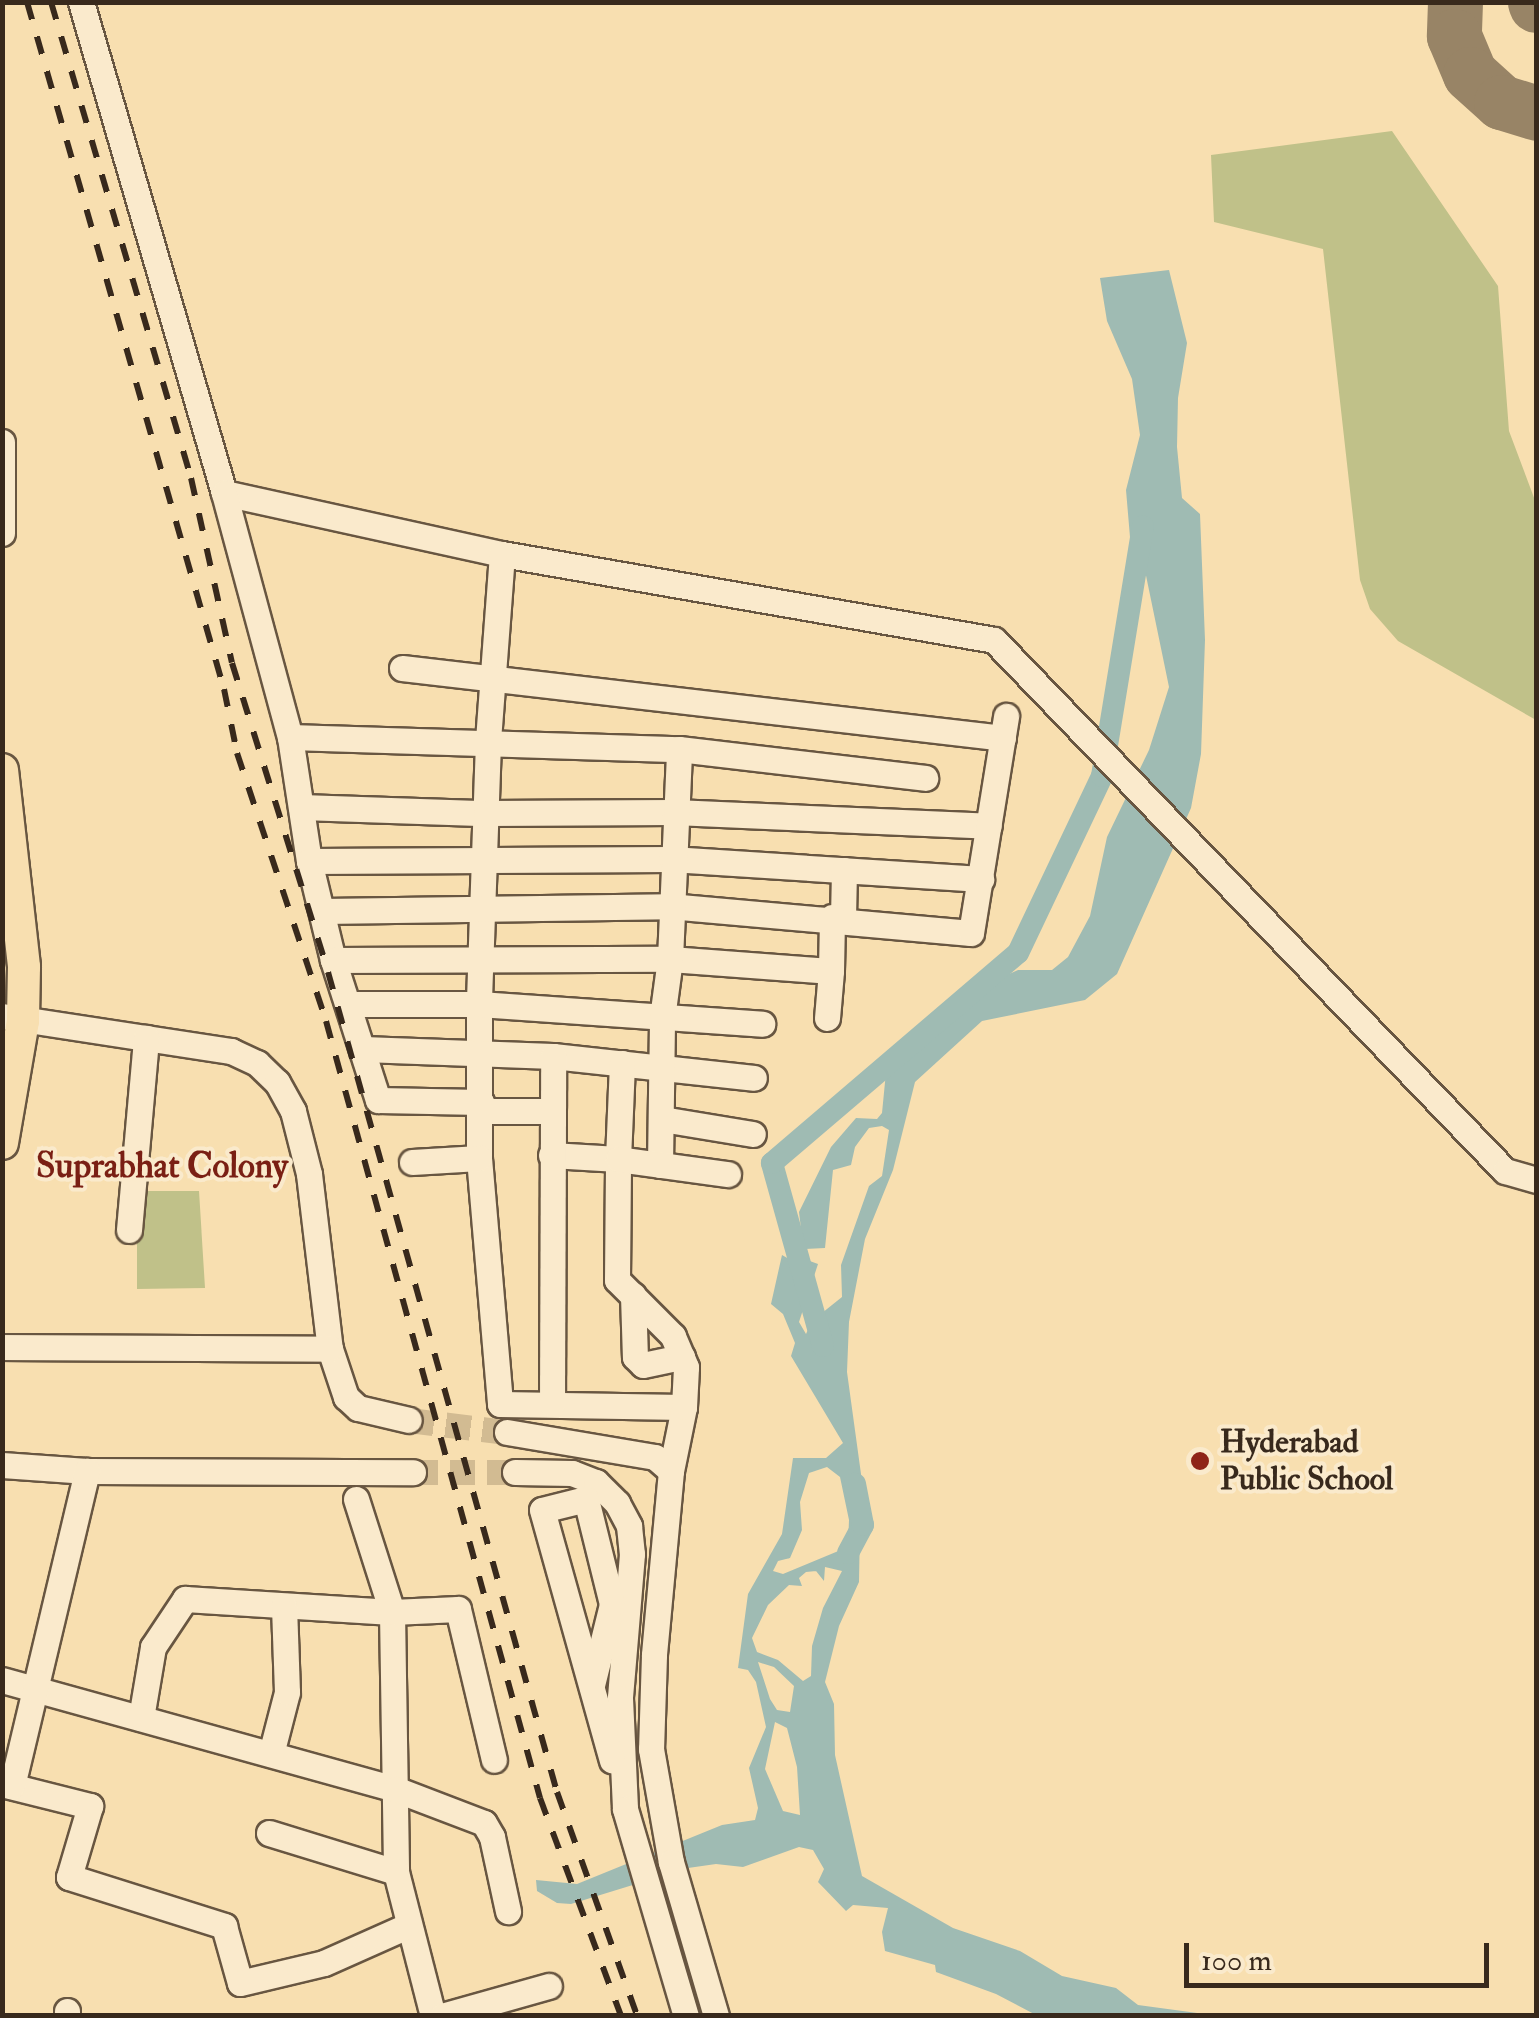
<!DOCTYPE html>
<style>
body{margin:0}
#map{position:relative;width:1539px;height:2018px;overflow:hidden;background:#f8dfb0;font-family:"IM FELL Double Pica",serif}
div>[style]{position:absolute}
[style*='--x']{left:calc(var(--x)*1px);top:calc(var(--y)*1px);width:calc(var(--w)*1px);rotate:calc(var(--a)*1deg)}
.green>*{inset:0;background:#c0c189}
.water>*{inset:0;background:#9fbbb3}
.canal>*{height:22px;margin:-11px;padding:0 11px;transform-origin:11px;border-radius:11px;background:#9fbbb3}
.taxiway>*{height:55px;margin:-27.5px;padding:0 27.5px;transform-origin:27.5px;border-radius:27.5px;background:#988466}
.minor-tunnel>*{height:25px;margin-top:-12.5px;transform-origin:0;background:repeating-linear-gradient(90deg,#d2bb92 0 25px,transparent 0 37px)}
.roads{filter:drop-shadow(2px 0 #685641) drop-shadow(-2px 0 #685641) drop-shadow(0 2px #685641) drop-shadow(0 -2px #685641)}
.minor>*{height:25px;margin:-12.5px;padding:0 12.5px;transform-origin:12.5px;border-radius:12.5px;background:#faeacc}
.major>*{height:32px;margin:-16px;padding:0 16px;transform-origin:16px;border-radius:16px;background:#f8dfb0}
.rail>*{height:6px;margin-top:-3px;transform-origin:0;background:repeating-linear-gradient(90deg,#38291c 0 18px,transparent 0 36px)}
.dots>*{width:28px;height:28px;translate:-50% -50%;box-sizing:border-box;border:5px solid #faeacc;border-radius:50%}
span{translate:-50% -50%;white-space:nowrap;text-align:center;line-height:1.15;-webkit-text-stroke:8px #faeacc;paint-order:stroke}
.poi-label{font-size:32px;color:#38291c;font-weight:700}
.left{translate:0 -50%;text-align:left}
.neighbourhood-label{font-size:35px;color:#7a1f14;font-weight:700}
.frame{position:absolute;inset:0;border:5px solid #38291c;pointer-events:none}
.scale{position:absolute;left:1184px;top:1943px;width:305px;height:45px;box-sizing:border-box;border:5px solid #38291c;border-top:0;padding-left:12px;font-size:30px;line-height:35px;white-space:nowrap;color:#38291c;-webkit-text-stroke:8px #faeacc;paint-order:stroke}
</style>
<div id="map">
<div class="green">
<i style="clip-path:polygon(1392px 131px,1498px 286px,1509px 431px,1536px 503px,1536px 720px,1398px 641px,1370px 609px,1360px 580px,1323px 249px,1214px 222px,1211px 155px)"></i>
<i style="clip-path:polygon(137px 1191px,199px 1191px,205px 1288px,137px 1289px)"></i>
</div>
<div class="water">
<i style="clip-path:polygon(evenodd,1169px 270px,1187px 343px,1178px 398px,1177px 447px,1182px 498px,1200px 514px,1205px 640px,1201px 754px,1191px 808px,1117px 974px,1085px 1000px,982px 1021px,915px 1082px,893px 1170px,865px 1239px,849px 1322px,847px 1372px,861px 1474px,859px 1582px,839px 1626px,825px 1682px,834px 1704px,835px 1755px,862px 1876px,953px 1928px,1020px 1951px,1062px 1976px,1116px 1988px,1138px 2005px,1212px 2015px,1036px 2015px,996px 1994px,936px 1972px,935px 1965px,885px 1951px,882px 1932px,888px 1908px,853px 1905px,846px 1911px,818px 1882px,824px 1869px,813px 1850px,799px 1847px,743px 1867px,716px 1864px,688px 1868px,571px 1904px,557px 1903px,537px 1891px,536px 1880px,577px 1884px,722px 1825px,755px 1820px,758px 1808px,749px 1768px,766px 1727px,756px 1682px,748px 1670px,738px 1668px,748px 1594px,782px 1534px,793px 1458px,826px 1458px,843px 1443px,791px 1356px,795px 1343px,783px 1314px,771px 1304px,782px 1255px,789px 1259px,795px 1252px,790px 1241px,802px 1237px,799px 1212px,831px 1147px,856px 1118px,877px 1119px,882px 1113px,886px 1072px,996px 980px,1018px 970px,1052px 970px,1068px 957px,1090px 916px,1107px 837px,1149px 750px,1169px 687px,1143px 561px,1131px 549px,1126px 490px,1140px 435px,1132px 379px,1107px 321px,1100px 278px,1169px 270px,882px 1126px,889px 1130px,882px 1176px,869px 1186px,841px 1265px,842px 1297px,812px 1321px,806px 1334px,799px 1322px,818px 1264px,807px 1260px,805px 1249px,825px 1248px,833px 1170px,851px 1165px,855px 1147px,869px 1128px,882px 1126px,1169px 270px,827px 1467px,840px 1477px,849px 1520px,848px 1547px,783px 1574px,773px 1571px,778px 1561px,790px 1558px,802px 1530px,800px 1502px,809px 1473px,827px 1467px,1169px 270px,825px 1567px,842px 1571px,823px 1608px,812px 1646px,811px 1676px,803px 1681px,778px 1660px,757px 1652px,752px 1638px,768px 1605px,789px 1585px,802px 1586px,799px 1578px,806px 1572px,816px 1571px,824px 1581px,825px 1567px,1169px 270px,758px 1662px,774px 1667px,794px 1686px,790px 1712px,777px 1710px,770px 1699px,758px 1662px,1169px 270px,775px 1722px,787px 1728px,797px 1767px,800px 1815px,783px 1811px,765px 1769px,775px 1722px)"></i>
</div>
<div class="canal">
<i style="--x:823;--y:1346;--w:190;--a:-105.6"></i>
<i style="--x:772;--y:1163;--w:323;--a:-40.5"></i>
<i style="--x:1018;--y:953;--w:196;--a:-64.6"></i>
<i style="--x:1102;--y:776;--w:253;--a:-80.7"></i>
<i style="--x:848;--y:1553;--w:32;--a:-62"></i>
<i style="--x:863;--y:1525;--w:42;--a:-101"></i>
</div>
<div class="taxiway">
<i style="--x:1455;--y:2;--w:34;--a:92"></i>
<i style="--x:1454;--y:36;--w:41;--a:67.2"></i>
<i style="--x:1470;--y:74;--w:42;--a:42.1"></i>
<i style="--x:1501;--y:102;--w:37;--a:17"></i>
<i style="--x:1535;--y:2;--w:3;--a:72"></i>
</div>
<div class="minor-tunnel">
<i style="--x:409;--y:1420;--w:99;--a:7"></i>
<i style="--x:413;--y:1472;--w:102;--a:0"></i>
</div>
<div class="roads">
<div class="minor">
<i style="--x:81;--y:2;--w:511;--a:73.76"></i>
<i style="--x:224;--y:493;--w:285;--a:12.4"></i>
<i style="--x:502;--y:554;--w:499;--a:9.9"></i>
<i style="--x:994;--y:640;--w:737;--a:46.1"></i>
<i style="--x:1505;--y:1171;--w:32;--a:16"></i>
<i style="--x:2;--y:442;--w:91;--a:90"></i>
<i style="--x:224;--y:493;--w:253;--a:74.9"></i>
<i style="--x:290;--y:737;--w:125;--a:81.3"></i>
<i style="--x:309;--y:861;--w:102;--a:76.4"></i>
<i style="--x:333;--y:960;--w:147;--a:72.2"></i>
<i style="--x:378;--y:1100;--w:103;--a:1.1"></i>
<i style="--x:481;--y:1102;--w:9;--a:77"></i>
<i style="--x:483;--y:1111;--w:68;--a:0"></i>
<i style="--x:502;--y:554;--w:189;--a:94.3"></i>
<i style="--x:488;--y:742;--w:262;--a:92"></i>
<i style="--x:479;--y:1004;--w:154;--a:90"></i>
<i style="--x:479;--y:1158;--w:247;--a:85.1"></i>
<i style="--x:500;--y:1404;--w:184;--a:0.9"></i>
<i style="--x:402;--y:668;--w:605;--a:6.64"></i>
<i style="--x:290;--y:737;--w:389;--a:1.8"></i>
<i style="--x:679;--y:749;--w:248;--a:6.7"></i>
<i style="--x:301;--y:807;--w:185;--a:1.9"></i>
<i style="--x:486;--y:813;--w:188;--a:-0.3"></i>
<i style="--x:674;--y:812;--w:315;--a:2.5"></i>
<i style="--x:309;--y:861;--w:362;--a:-0.3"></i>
<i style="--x:671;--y:859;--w:311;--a:3.7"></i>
<i style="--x:322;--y:911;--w:347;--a:-0.8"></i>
<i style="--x:669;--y:906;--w:303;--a:5.1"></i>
<i style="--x:971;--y:933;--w:220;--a:-80.8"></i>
<i style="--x:843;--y:918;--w:48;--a:-88.8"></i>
<i style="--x:333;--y:960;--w:337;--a:-0.2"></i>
<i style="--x:670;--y:959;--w:161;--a:4.3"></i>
<i style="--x:831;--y:971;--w:54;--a:-88.9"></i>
<i style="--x:348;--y:1004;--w:131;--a:0"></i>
<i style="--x:479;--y:1004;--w:284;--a:4"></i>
<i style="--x:2;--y:1016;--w:232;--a:8.7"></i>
<i style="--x:231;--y:1051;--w:29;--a:25"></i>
<i style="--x:257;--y:1063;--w:28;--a:44"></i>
<i style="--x:277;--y:1082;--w:33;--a:61"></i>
<i style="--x:293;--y:1111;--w:65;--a:75.7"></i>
<i style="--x:309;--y:1174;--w:176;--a:83.2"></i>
<i style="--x:330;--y:1349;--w:51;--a:71.6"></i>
<i style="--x:346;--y:1397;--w:16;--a:43"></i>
<i style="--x:358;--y:1408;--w:52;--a:13.2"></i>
<i style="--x:827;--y:1018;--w:47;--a:-85.1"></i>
<i style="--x:363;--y:1049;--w:190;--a:2.1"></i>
<i style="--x:553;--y:1056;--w:202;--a:6.2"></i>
<i style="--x:662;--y:1119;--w:92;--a:9.4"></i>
<i style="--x:551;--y:1155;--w:67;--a:3.4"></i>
<i style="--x:618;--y:1159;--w:96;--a:-87.6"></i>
<i style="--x:412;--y:1162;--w:67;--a:-3.4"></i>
<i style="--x:660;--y:1165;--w:147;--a:-89.2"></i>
<i style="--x:662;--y:1018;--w:60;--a:-82.3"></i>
<i style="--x:670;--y:959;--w:210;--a:-87.5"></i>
<i style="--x:129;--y:1230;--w:193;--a:-84.9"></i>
<i style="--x:633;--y:1295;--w:62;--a:88.2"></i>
<i style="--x:635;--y:1357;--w:11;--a:45"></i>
<i style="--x:643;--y:1365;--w:40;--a:-12"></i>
<i style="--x:2;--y:1347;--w:328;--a:0.3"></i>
<i style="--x:552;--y:1404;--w:348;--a:-89.8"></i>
<i style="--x:507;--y:1432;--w:150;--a:9.6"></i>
<i style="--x:655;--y:1457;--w:21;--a:41"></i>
<i style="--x:671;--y:1471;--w:185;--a:95.3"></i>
<i style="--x:654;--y:1655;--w:94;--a:91.8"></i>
<i style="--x:651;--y:1749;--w:115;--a:80"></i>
<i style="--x:671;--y:1862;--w:160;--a:73.7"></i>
<i style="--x:2;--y:1465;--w:85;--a:4"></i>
<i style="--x:87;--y:1471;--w:326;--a:0.2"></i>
<i style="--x:671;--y:1471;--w:65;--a:-78.5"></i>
<i style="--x:684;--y:1407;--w:40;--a:-87.1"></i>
<i style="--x:686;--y:1367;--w:34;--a:-113"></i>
<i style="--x:673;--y:1336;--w:79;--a:-135"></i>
<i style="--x:617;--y:1280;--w:121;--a:-89.5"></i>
<i style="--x:618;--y:1159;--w:111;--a:7.8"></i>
<i style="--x:515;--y:1472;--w:57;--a:1"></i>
<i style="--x:572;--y:1473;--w:26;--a:21"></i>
<i style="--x:596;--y:1482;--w:30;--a:45"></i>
<i style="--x:617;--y:1503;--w:26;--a:62"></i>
<i style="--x:629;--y:1526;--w:28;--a:84"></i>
<i style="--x:632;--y:1554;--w:144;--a:94.8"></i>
<i style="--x:620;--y:1698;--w:111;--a:87.4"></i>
<i style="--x:625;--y:1809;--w:216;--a:73.6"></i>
<i style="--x:356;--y:1499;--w:119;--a:72.3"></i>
<i style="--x:392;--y:1612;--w:260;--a:89.1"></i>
<i style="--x:396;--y:1872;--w:149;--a:75.6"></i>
<i style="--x:2;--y:1680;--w:408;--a:15.5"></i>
<i style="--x:395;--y:1789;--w:95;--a:20.9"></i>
<i style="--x:484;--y:1823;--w:16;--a:60"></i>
<i style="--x:492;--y:1837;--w:76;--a:77.8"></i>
<i style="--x:592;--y:1685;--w:83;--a:-76.1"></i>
<i style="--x:612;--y:1604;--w:108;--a:-103.9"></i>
<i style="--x:586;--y:1499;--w:45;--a:166"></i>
<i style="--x:542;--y:1510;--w:260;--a:74.4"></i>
<i style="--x:141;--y:1718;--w:72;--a:-80.4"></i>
<i style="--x:153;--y:1647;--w:58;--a:-56.3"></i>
<i style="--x:185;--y:1599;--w:207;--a:3.6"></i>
<i style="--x:392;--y:1612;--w:66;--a:-2.6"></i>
<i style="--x:458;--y:1609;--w:155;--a:76.6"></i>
<i style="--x:271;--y:1754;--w:64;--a:-75.5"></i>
<i style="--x:287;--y:1692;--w:86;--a:-92"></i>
<i style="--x:2;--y:1784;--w:91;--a:14"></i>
<i style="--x:90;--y:1806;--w:74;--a:106.5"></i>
<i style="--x:69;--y:1877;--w:163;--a:17.5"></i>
<i style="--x:224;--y:1926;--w:59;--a:74.3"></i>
<i style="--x:240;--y:1983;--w:86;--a:-13.4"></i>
<i style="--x:324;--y:1963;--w:91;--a:-24"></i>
<i style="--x:12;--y:1786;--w:324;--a:-76.6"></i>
<i style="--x:269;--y:1833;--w:133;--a:17.1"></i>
<i style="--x:67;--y:2016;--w:5;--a:-90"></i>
<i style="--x:442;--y:2016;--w:111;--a:-15.7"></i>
</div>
<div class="major">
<i style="--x:2;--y:770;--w:198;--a:83.6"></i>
<i style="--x:24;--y:967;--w:54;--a:91.1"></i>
<i style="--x:23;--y:1021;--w:124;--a:99.8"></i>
</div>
</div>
<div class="rail">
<i style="--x:27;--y:2;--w:715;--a:74"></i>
<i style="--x:224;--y:689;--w:65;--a:78.5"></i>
<i style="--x:237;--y:753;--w:282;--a:71.6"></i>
<i style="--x:326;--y:1021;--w:806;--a:74.6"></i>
<i style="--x:540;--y:1798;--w:233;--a:69.6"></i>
<i style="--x:51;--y:2;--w:496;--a:73.6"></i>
<i style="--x:191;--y:478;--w:189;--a:77.5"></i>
<i style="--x:232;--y:663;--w:324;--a:72.7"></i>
<i style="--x:328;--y:972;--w:851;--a:74.4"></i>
<i style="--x:557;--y:1792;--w:238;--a:70.3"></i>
</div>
<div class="dots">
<i style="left:1200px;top:1461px;background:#8f2418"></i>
</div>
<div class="poi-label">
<span class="left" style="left:1220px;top:1461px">Hyderabad<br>Public School</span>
</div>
<div class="neighbourhood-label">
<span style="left:162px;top:1166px">Suprabhat Colony</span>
</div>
<div class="frame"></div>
<div class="scale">100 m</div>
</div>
